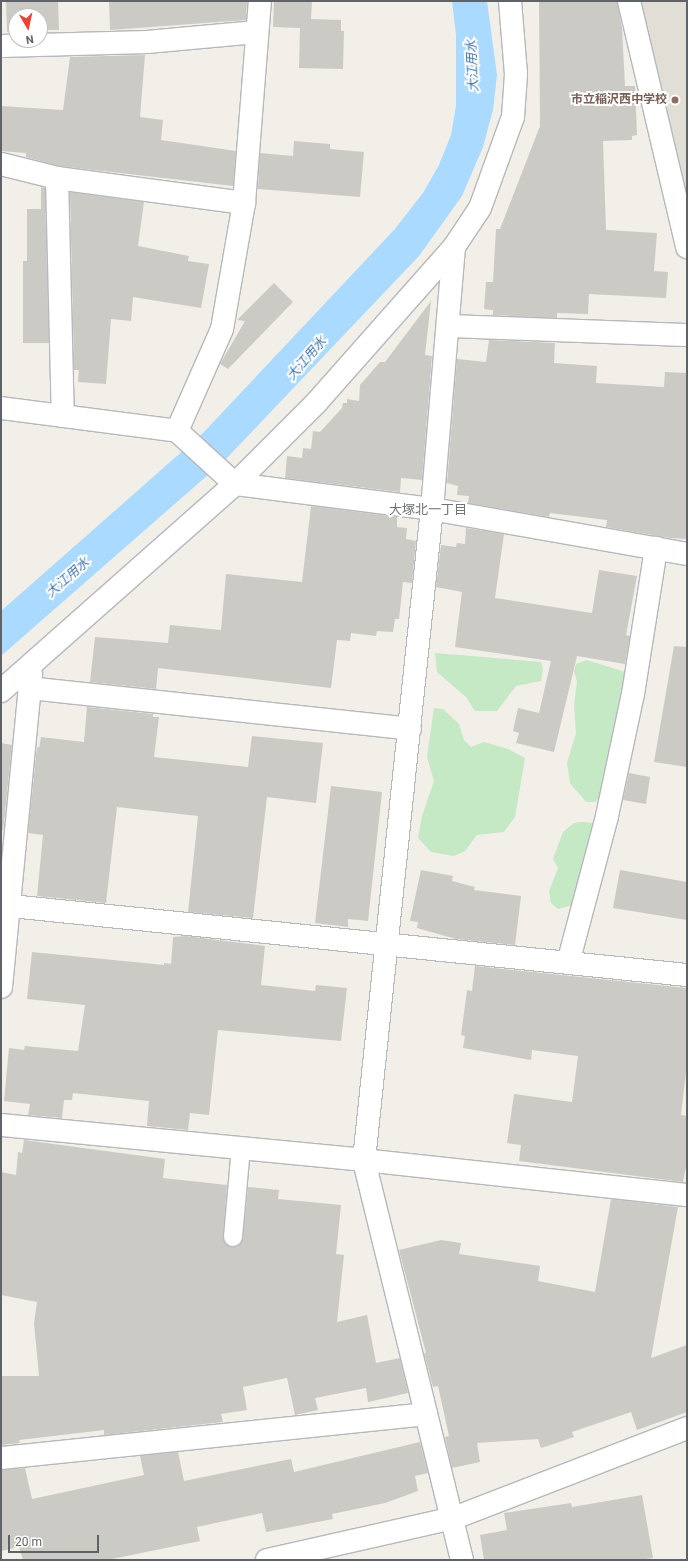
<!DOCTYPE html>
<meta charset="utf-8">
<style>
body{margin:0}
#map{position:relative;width:688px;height:1561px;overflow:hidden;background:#f1efe8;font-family:Roboto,"Noto Sans JP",sans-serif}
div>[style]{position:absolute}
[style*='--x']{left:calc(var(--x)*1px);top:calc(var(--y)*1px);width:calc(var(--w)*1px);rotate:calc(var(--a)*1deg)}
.education>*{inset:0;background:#e1ded6}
.green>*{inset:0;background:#c5e8c5}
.water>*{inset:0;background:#aadaff}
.building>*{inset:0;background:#cccac5}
.roads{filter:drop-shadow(1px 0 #b5b8bc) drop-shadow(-1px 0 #b5b8bc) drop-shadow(0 1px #b5b8bc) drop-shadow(0 -1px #b5b8bc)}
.lane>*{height:18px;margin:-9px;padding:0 9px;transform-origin:9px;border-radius:9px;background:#fff}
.street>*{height:22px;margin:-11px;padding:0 11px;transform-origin:11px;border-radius:11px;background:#fff}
.secondary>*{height:22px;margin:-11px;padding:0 11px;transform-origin:11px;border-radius:11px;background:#fff}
.dots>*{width:11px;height:11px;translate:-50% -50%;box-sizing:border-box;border:2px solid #fff;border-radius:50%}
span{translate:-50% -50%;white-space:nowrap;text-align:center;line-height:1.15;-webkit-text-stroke:4px #fff;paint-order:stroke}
.education-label{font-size:12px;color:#785e54;font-weight:700}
.right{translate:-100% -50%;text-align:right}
.water-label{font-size:13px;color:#4174aa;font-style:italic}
.neighbourhood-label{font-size:13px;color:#70757a}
.frame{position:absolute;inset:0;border:2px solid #5f6368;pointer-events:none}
.north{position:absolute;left:8px;top:8px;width:40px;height:40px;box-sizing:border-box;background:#fff;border:1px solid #bfc1c3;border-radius:50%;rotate:171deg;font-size:11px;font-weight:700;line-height:16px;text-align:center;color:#5f6368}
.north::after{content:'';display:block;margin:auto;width:14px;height:18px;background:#ea4335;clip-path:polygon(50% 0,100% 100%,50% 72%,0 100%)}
.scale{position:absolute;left:8px;top:1535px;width:91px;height:18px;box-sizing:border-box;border:2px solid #5f6368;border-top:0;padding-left:5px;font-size:12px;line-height:14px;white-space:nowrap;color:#5f6368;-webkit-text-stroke:3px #fff;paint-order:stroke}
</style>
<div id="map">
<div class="education">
<i style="clip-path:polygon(640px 1px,687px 1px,687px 198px)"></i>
</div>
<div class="green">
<i style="clip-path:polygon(435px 653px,541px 662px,543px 670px,541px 681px,516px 686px,497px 711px,475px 711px,466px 697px,437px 672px)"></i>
<i style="clip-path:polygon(587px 660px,625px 672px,603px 795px,595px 802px,586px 802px,570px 783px,567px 763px,576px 733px,574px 705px,577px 682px,574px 671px,576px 664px)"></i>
<i style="clip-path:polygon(434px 708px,443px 709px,459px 724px,464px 740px,471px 747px,484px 742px,508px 749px,525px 758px,515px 817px,504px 832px,477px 835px,465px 851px,454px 856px,431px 852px,418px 838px,422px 816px,434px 781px,427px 757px)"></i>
<i style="clip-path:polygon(582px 822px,593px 823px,573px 905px,558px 909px,551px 903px,549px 891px,558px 868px,553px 859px,563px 832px,574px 823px)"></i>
</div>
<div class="water">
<i style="clip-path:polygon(452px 1px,487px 1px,497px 75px,493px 110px,483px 147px,462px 196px,419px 256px,225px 460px,1px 656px,1px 611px,203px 433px,394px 230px,423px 193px,439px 165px,451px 135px,456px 106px,456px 35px)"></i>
</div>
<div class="building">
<i style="clip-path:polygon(6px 1px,58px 1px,59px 30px,40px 30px,40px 16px,16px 16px,16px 31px,7px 32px)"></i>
<i style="clip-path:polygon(109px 1px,247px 1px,246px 20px,110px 30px)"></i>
<i style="clip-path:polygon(274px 1px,312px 1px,311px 19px,341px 20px,341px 31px,344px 31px,343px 69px,299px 68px,300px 28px,273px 27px)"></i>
<i style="clip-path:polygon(539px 1px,617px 1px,622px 28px,625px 86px,635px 86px,637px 135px,632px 136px,632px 140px,603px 141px,606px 230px,657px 233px,654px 271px,668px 272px,666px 298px,589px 294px,588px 314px,557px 313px,557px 318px,493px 315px,493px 310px,484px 309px,486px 282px,493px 282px,496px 229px,500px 229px,540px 126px)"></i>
<i style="clip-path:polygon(145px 55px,140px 117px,163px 120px,161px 140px,236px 151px,233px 186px,59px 166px,26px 157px,26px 153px,1px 151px,1px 106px,63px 110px,70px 57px)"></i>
<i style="clip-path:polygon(294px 141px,330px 144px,330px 149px,364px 152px,360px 197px,258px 189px,260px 153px,293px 156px)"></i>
<i style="clip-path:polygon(41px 187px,45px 188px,49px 343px,23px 343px,23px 261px,27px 261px,27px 209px,41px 209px)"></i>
<i style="clip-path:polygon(70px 192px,144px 202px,138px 246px,189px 256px,188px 261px,209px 264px,201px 308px,133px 297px,131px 321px,111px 319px,106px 384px,78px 382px,79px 370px,74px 370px)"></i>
<i style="clip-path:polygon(274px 283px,293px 302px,228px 369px,220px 364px,245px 321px,237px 320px)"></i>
<i style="clip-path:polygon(431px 301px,425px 355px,432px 356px,422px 480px,401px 478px,400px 492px,285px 478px,287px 456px,302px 458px,303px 448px,311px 449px,313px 431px,320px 432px,342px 408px,343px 403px,347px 403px,347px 399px,359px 401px,360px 385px,380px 362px,385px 362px)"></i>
<i style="clip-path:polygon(489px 340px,555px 343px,554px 363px,597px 366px,596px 383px,664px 387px,665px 372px,687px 373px,687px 539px,670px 538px,606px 527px,607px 520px,550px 513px,549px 517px,468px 503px,469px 496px,457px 495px,458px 486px,447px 483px,457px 359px,486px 362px)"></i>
<i style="clip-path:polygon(311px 506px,397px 517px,397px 527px,407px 528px,406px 539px,416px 541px,412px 583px,403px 582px,399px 619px,395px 619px,393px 632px,377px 631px,376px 636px,351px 633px,350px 641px,337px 640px,331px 688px,158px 668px,156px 689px,90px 682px,95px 637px,168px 643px,170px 625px,221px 630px,226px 574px,302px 582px)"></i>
<i style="clip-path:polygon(466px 528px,504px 534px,495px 598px,592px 613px,599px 570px,637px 576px,626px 635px,630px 636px,625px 664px,577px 656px,554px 752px,516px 743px,519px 733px,513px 731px,518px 708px,539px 713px,551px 661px,455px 647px,462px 592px,436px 587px,441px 545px,456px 547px,457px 543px,465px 544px)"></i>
<i style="clip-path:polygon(674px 646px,687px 647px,687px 767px,654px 762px)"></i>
<i style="clip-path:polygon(87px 707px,153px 714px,153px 717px,159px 717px,154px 757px,248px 767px,252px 736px,323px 743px,316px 803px,267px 797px,253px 918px,188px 912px,198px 816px,117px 807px,106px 903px,37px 896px,43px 835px,28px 833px,37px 747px,39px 748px,41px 737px,84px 742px)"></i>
<i style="clip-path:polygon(1px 743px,12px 745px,3px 831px,1px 830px)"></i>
<i style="clip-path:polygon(629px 773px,650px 777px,646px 804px,623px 800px)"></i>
<i style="clip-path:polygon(331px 786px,382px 792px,368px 921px,348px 919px,348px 927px,315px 923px)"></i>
<i style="clip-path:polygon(421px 870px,453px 876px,452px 881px,475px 887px,474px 890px,521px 896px,515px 945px,456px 939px,417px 928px,418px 922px,410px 921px)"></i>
<i style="clip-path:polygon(620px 870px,687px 882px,687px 920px,613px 908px)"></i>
<i style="clip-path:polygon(186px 936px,265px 946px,261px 985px,315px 991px,316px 985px,347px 988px,341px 1041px,218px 1030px,209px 1115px,190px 1113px,188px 1130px,147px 1126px,149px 1101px,73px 1093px,72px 1100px,64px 1100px,62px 1118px,28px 1115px,30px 1104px,4px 1101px,9px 1048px,24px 1050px,25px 1046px,78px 1051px,85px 1005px,27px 999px,32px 952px,164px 965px,164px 963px,171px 964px,173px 937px)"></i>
<i style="clip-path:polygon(475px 966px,687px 988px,687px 1063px,681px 1115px,687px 1116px,687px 1162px,683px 1182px,519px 1161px,521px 1145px,507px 1143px,514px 1094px,572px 1102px,578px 1056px,532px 1050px,531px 1060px,463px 1048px,465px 1036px,461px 1035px,467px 990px,472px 991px)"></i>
<i style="clip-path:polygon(24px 1140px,165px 1159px,163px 1178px,227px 1185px,223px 1236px,224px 1242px,232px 1247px,238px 1246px,243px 1238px,248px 1187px,279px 1190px,278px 1199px,341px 1205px,336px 1254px,344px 1255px,337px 1322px,367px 1315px,376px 1363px,400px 1358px,408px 1393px,368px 1402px,366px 1388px,315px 1398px,318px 1410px,295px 1415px,287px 1378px,243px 1387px,247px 1410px,221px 1414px,223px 1422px,104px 1435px,104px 1430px,19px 1440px,20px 1443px,1px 1445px,1px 1376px,39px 1376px,34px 1323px,37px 1302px,1px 1295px,1px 1172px,16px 1175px,18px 1152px,22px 1153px)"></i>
<i style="clip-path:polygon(611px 1199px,678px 1207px,651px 1358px,687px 1345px,687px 1412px,637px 1430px,631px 1412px,572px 1432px,574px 1437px,541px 1448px,538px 1439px,477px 1443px,480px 1462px,452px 1468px,445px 1437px,449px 1436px,438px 1386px,433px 1387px,424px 1353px,426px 1353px,399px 1250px,441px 1240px,461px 1243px,459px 1254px,540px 1266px,538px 1281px,595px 1292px)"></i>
<i style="clip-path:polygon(420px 1442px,428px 1473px,415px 1476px,418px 1491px,385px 1503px,332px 1514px,333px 1519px,266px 1532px,262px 1513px,197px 1527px,200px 1541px,107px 1560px,23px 1560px,19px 1547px,1px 1551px,1px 1470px,25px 1468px,32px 1499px,144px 1475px,140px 1456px,178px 1452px,184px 1481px,291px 1459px,294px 1472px)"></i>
<i style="clip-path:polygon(642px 1495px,653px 1558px,638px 1560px,484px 1560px,480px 1535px,507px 1530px,504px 1513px,571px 1503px,572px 1507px)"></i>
</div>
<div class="roads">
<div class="lane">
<i style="--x:233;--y:1237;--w:89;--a:-84.9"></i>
</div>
<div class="street">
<i style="--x:629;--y:1;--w:253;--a:76.7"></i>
<i style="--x:1;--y:46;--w:146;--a:-1.6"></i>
<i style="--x:147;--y:42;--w:110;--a:-5.2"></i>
<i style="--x:1;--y:164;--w:58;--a:14"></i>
<i style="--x:57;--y:178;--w:189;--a:7.6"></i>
<i style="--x:57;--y:178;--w:238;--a:88.6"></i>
<i style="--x:448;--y:326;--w:239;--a:2.2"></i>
<i style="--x:1;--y:408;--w:177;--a:7.4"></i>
<i style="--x:177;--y:431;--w:79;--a:42.4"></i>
<i style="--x:235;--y:484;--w:199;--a:7.2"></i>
<i style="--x:432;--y:509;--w:259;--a:10"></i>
<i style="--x:177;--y:431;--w:111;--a:-66.2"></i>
<i style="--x:222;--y:329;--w:128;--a:-80.1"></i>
<i style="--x:244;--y:203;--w:203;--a:-85.5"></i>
<i style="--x:29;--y:688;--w:383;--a:6.1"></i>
<i style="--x:1;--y:691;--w:312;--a:-41.5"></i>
<i style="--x:235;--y:484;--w:115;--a:-45"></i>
<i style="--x:316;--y:403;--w:208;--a:-48.5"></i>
<i style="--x:1;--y:905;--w:690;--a:5.83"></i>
<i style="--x:568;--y:963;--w:152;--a:-75.1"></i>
<i style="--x:607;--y:816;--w:125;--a:-78"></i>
<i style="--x:633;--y:694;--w:148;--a:-81"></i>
<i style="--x:1;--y:987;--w:314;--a:-84.5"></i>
<i style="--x:1;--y:1125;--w:365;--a:5.5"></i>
<i style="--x:364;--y:1160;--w:325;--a:6.2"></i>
<i style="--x:1;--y:1458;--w:427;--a:-5.9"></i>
<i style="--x:267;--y:1560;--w:192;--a:-12.7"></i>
<i style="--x:454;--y:1518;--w:250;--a:-21.1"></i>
</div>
<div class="secondary">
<i style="--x:462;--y:1560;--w:412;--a:-103.8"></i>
<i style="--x:364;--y:1160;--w:655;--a:-84.04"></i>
<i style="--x:432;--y:509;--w:263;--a:-85.2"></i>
<i style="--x:454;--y:247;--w:47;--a:-56.3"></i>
<i style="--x:480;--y:208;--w:97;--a:-70.1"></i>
<i style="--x:513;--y:117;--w:43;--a:-86"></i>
<i style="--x:516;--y:74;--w:73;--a:-94.7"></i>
</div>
</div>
<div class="dots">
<i style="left:675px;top:100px;background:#8d6e63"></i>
</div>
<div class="education-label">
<span class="right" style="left:667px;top:100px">市立稲沢西中学校</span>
</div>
<div class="water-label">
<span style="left:473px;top:66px;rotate:-93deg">大江用水</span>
<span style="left:307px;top:359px;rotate:-49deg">大江用水</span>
<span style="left:68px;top:578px;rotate:-41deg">大江用水</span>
</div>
<div class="neighbourhood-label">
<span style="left:428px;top:510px">大塚北一丁目</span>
</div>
<div class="frame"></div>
<div class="north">N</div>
<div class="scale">20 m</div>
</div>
